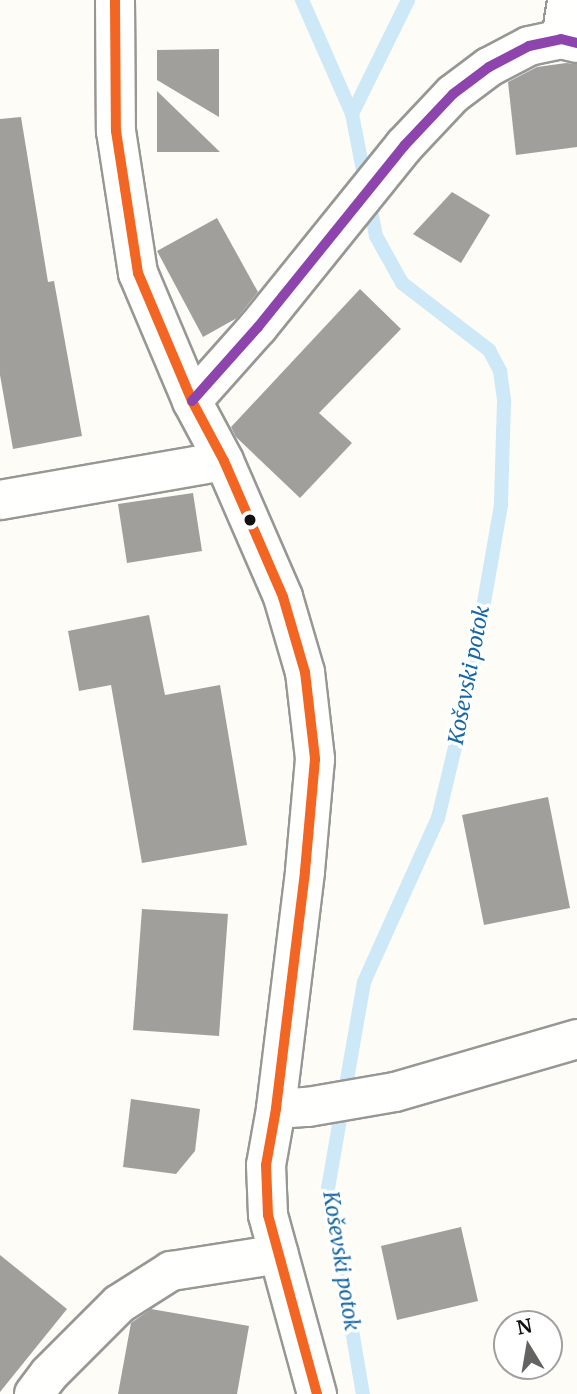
<!DOCTYPE html>
<meta charset="utf-8">
<style>
body{margin:0}
#map{position:relative;width:577px;height:1394px;overflow:hidden;background:#fdfcf7;font-family:Merriweather,serif}
div>[style]{position:absolute}
[style*='--x']{left:calc(var(--x)*1px);top:calc(var(--y)*1px);width:calc(var(--w)*1px);rotate:calc(var(--a)*1deg)}
.stream>*{height:14px;margin:-7px;padding:0 7px;transform-origin:7px;border-radius:7px;background:#cde8f7}
.building>*{inset:0;background:#a19f9c}
.roads{filter:drop-shadow(2px 0 #979795) drop-shadow(-2px 0 #979795) drop-shadow(0 2px #979795) drop-shadow(0 -2px #979795)}
.minor>*{height:38px;margin:-19px;padding:0 19px;transform-origin:19px;border-radius:19px;background:#fffffe}
.tertiary>*{height:38px;margin:-19px;padding:0 19px;transform-origin:19px;border-radius:19px;background:#fffffe}
.bus-1>*{height:10px;margin:-5px;padding:0 5px;transform-origin:5px;border-radius:5px;background:#f26522}
.bus-2>*{height:10px;margin:-5px;padding:0 5px;transform-origin:5px;border-radius:5px;background:#8e44ad}
.dots>*{width:19px;height:19px;translate:-50% -50%;box-sizing:border-box;border:4px solid #fff;border-radius:50%}
span{translate:-50% -50%;white-space:nowrap;text-align:center;line-height:1.15;-webkit-text-stroke:7px #fff;paint-order:stroke}
.water-label{font-size:21px;color:#1768a6;font-style:italic}
.north{position:absolute;left:493px;top:1310px;width:70px;height:70px;box-sizing:border-box;background:#fff;border:2px solid #a0a0a0;border-radius:50%;rotate:349deg;font-size:19px;font-weight:700;line-height:28px;text-align:center;color:#111}
.north::after{content:'';display:block;margin:auto;width:24px;height:32px;background:#646362;clip-path:polygon(50% 0,100% 100%,50% 72%,0 100%)}
</style>
<div id="map">
<div class="stream">
<i style="--x:302;--y:0;--w:124;--a:66.3"></i>
<i style="--x:352;--y:114;--w:124;--a:78.9"></i>
<i style="--x:376;--y:236;--w:54;--a:61"></i>
<i style="--x:402;--y:283;--w:110;--a:37.6"></i>
<i style="--x:489;--y:350;--w:24;--a:62"></i>
<i style="--x:500;--y:371;--w:30;--a:82"></i>
<i style="--x:504;--y:401;--w:104;--a:91.7"></i>
<i style="--x:501;--y:505;--w:187;--a:99.9"></i>
<i style="--x:469;--y:689;--w:133;--a:103.5"></i>
<i style="--x:438;--y:818;--w:180;--a:114.3"></i>
<i style="--x:364;--y:982;--w:209;--a:99.9"></i>
<i style="--x:328;--y:1188;--w:209;--a:80.4"></i>
<i style="--x:352;--y:114;--w:127;--a:-63.8"></i>
</div>
<div class="building">
<i style="clip-path:polygon(219px 49px,219px 117px,157px 80px,157px 50px)"></i>
<i style="clip-path:polygon(566px 63px,577px 64px,577px 147px,516px 155px,508px 82px,537px 67px)"></i>
<i style="clip-path:polygon(157px 91px,220px 152px,157px 152px)"></i>
<i style="clip-path:polygon(21px 117px,48px 282px,54px 281px,82px 436px,13px 449px,0 375px,0 119px)"></i>
<i style="clip-path:polygon(452px 192px,490px 215px,461px 263px,413px 234px)"></i>
<i style="clip-path:polygon(217px 218px,258px 292px,237px 318px,203px 337px,157px 251px)"></i>
<i style="clip-path:polygon(360px 289px,401px 329px,319px 413px,352px 443px,300px 498px,236px 437px,231px 427px)"></i>
<i style="clip-path:polygon(193px 493px,202px 551px,127px 563px,118px 504px)"></i>
<i style="clip-path:polygon(149px 615px,165px 695px,220px 685px,247px 845px,142px 863px,111px 685px,79px 691px,68px 631px)"></i>
<i style="clip-path:polygon(548px 797px,570px 908px,484px 925px,462px 815px)"></i>
<i style="clip-path:polygon(142px 909px,228px 914px,219px 1036px,133px 1030px)"></i>
<i style="clip-path:polygon(131px 1099px,200px 1109px,195px 1151px,176px 1174px,123px 1167px)"></i>
<i style="clip-path:polygon(461px 1227px,478px 1301px,397px 1320px,381px 1246px)"></i>
<i style="clip-path:polygon(0 1255px,67px 1309px,0 1392px)"></i>
<i style="clip-path:polygon(151px 1309px,249px 1326px,237px 1394px,118px 1394px,131px 1323px)"></i>
</div>
<div class="roads">
<div class="minor">
<i style="--x:561;--y:39;--w:39;--a:-81"></i>
<i style="--x:192;--y:401;--w:99;--a:-48.3"></i>
<i style="--x:258;--y:327;--w:233;--a:-51.1"></i>
<i style="--x:404;--y:146;--w:71;--a:-46.7"></i>
<i style="--x:453;--y:94;--w:45;--a:-36.9"></i>
<i style="--x:489;--y:67;--w:45;--a:-27.7"></i>
<i style="--x:529;--y:46;--w:33;--a:-12"></i>
<i style="--x:561;--y:39;--w:16;--a:14"></i>
<i style="--x:0;--y:500;--w:227;--a:-9.9"></i>
<i style="--x:276;--y:1109;--w:32;--a:-4"></i>
<i style="--x:308;--y:1107;--w:88;--a:-9.8"></i>
<i style="--x:395;--y:1092;--w:190;--a:-16.2"></i>
<i style="--x:34;--y:1394;--w:25;--a:-53"></i>
<i style="--x:49;--y:1374;--w:99;--a:-45"></i>
<i style="--x:119;--y:1304;--w:62;--a:-32.4"></i>
<i style="--x:171;--y:1271;--w:109;--a:-8.9"></i>
</div>
<div class="tertiary">
<i style="--x:115;--y:0;--w:131;--a:89.6"></i>
<i style="--x:116;--y:131;--w:144;--a:81.2"></i>
<i style="--x:138;--y:273;--w:139;--a:67.1"></i>
<i style="--x:192;--y:401;--w:68;--a:61.9"></i>
<i style="--x:224;--y:461;--w:148;--a:66.5"></i>
<i style="--x:283;--y:597;--w:78;--a:73.7"></i>
<i style="--x:305;--y:672;--w:88;--a:83.4"></i>
<i style="--x:315;--y:759;--w:113;--a:95.1"></i>
<i style="--x:305;--y:872;--w:239;--a:97"></i>
<i style="--x:276;--y:1109;--w:57;--a:100.1"></i>
<i style="--x:266;--y:1165;--w:50;--a:87.7"></i>
<i style="--x:268;--y:1215;--w:186;--a:74.7"></i>
</div>
</div>
<div class="bus-1">
<i style="--x:115;--y:0;--w:131;--a:89.6"></i>
<i style="--x:116;--y:131;--w:144;--a:81.2"></i>
<i style="--x:138;--y:273;--w:139;--a:67.1"></i>
<i style="--x:192;--y:401;--w:68;--a:61.9"></i>
<i style="--x:224;--y:461;--w:148;--a:66.5"></i>
<i style="--x:283;--y:597;--w:78;--a:73.7"></i>
<i style="--x:305;--y:672;--w:88;--a:83.4"></i>
<i style="--x:315;--y:759;--w:113;--a:95.1"></i>
<i style="--x:305;--y:872;--w:239;--a:97"></i>
<i style="--x:276;--y:1109;--w:57;--a:100.1"></i>
<i style="--x:266;--y:1165;--w:50;--a:87.7"></i>
<i style="--x:268;--y:1215;--w:186;--a:74.7"></i>
</div>
<div class="bus-2">
<i style="--x:192;--y:401;--w:99;--a:-48.3"></i>
<i style="--x:258;--y:327;--w:233;--a:-51.1"></i>
<i style="--x:404;--y:146;--w:71;--a:-46.7"></i>
<i style="--x:453;--y:94;--w:45;--a:-36.9"></i>
<i style="--x:489;--y:67;--w:45;--a:-27.7"></i>
<i style="--x:529;--y:46;--w:33;--a:-12"></i>
<i style="--x:561;--y:39;--w:16;--a:14"></i>
</div>
<div class="dots">
<i style="left:250px;top:520px;background:#111"></i>
</div>
<div class="water-label">
<span style="left:469px;top:675px;rotate:-79deg">Koševski potok</span>
<span style="left:341px;top:1261px;rotate:81deg">Koševski potok</span>
</div>
<div class="north">N</div>
</div>
